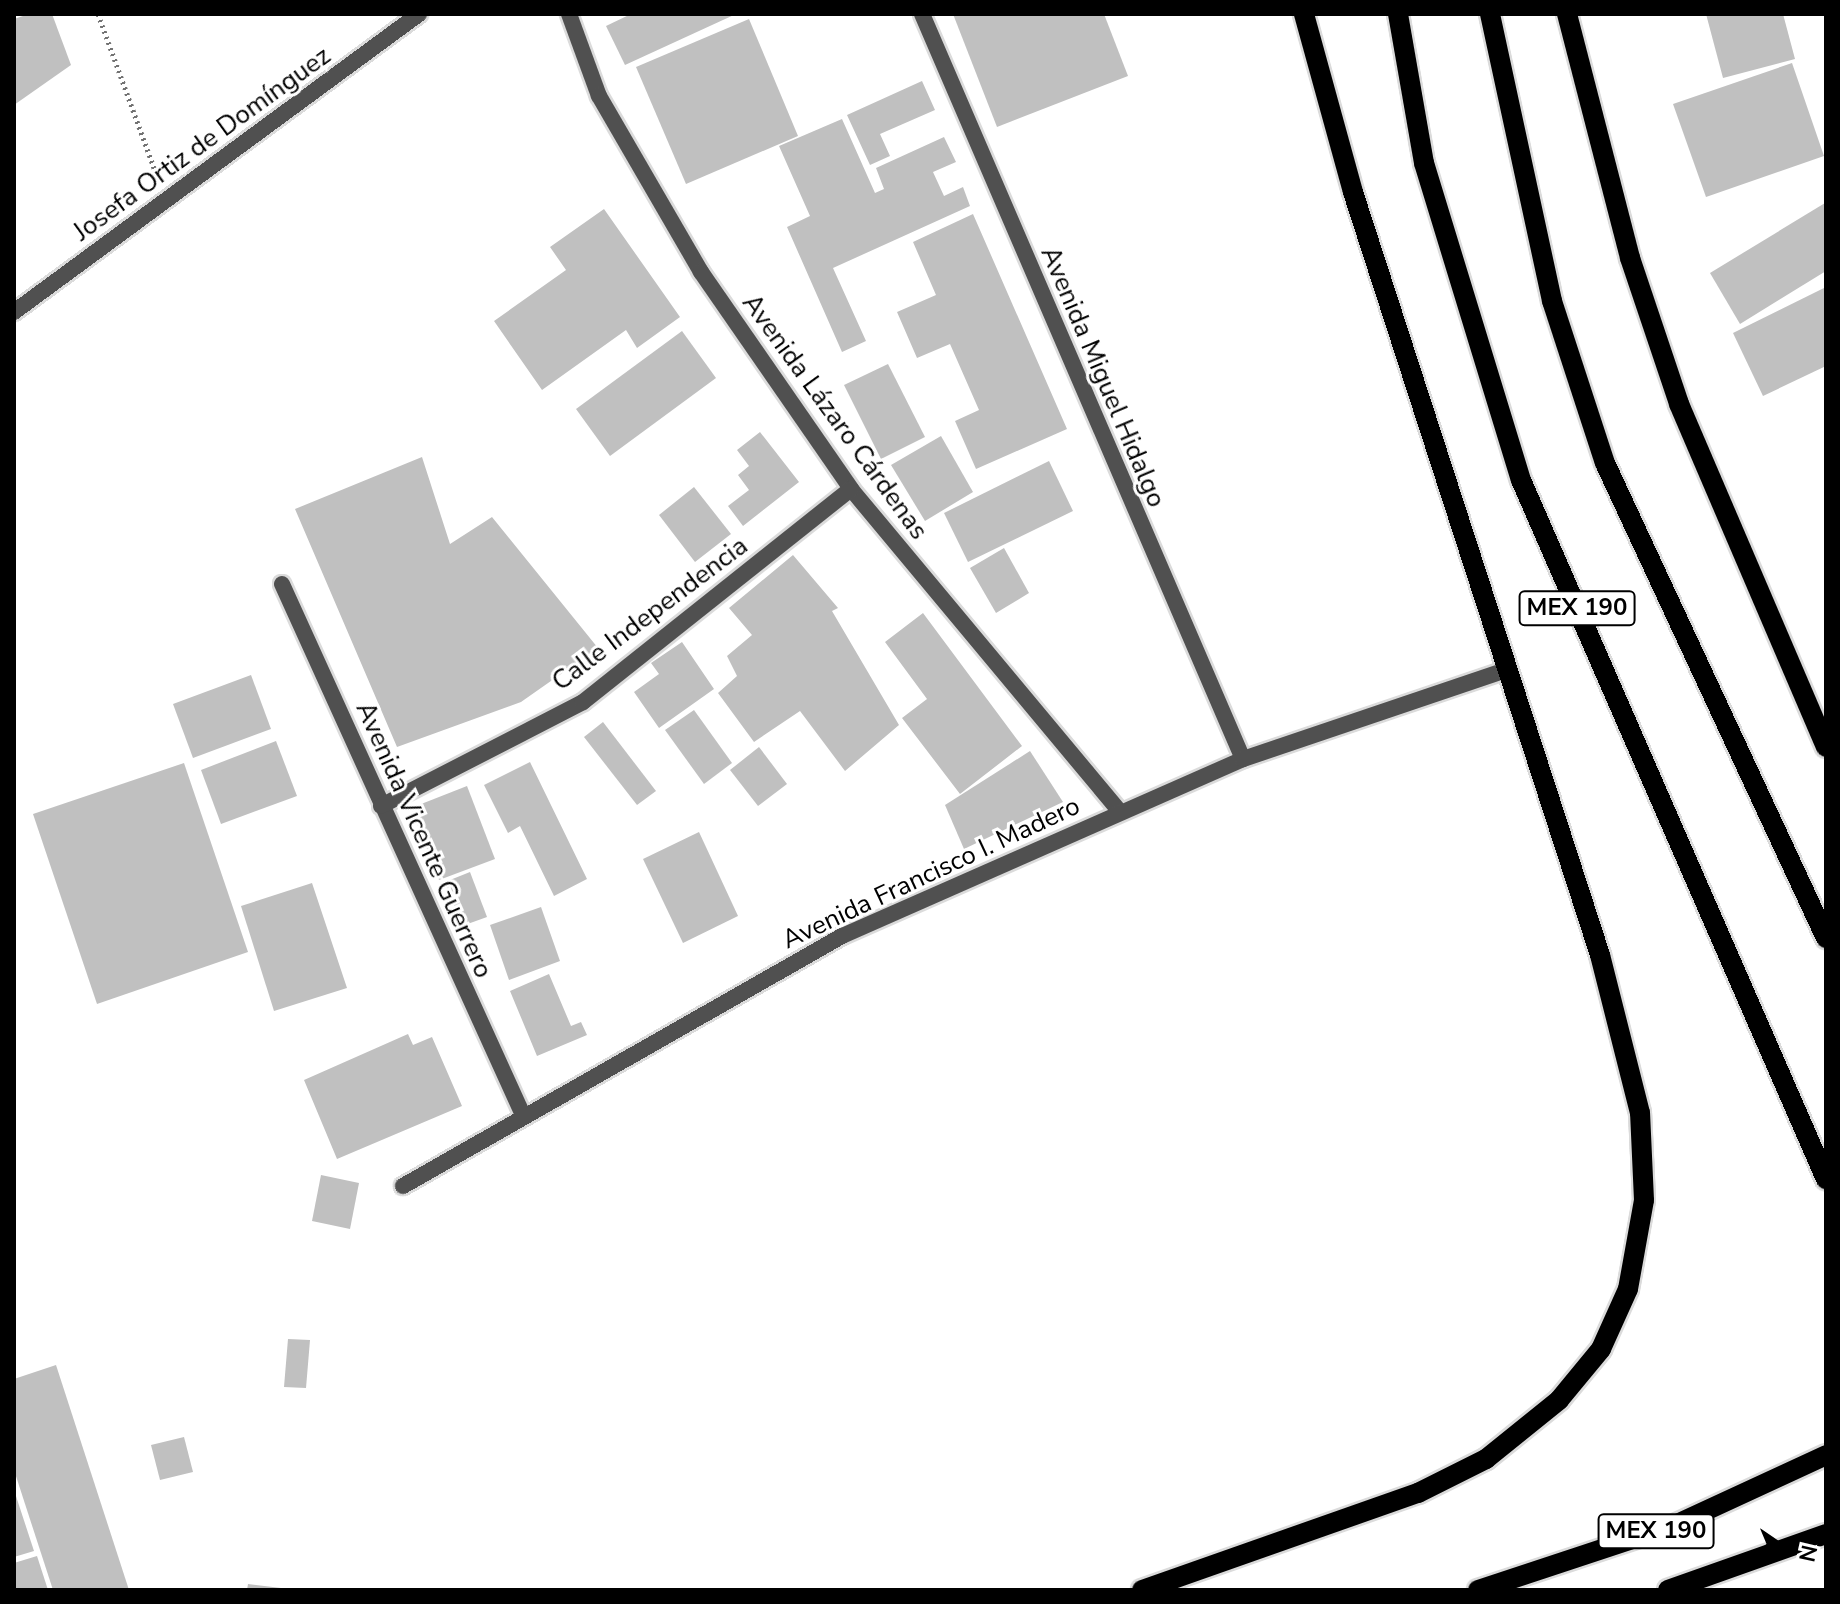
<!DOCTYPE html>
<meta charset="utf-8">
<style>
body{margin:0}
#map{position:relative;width:1840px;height:1604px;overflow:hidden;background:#fff;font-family:"Nunito Sans",sans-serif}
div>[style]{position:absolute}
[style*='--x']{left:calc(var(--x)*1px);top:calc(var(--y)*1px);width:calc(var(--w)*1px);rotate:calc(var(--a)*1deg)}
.building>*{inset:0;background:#c0c0c0}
.path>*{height:5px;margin-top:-2.5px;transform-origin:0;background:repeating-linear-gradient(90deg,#727272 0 2px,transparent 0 6px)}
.roads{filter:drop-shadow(2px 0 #dbdbdb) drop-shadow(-2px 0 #dbdbdb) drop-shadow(0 2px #dbdbdb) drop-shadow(0 -2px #dbdbdb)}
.minor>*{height:16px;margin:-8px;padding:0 8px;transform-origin:8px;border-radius:8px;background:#505050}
.primary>*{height:20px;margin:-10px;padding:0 10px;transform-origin:10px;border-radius:10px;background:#000}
span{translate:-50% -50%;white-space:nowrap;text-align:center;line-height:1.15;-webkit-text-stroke:6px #fff;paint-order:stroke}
.shield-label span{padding:2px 6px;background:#fff;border:2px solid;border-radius:6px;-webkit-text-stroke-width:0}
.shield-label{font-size:24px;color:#000;font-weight:700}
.street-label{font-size:26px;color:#000}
.frame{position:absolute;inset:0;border:16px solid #000;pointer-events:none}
.north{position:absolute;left:1744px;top:1508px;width:80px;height:80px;-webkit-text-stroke:6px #fff;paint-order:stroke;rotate:103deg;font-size:22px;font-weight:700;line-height:32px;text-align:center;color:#000}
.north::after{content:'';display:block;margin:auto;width:28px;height:36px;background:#000;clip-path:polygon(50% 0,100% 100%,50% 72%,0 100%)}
</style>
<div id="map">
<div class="building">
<i style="clip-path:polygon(29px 14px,52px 14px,71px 65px,14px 105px,14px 19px)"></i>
<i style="clip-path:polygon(631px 14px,736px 14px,625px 65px,606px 26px)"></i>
<i style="clip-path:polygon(953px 14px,1104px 14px,1128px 76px,997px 127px)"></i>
<i style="clip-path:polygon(1706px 14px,1783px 14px,1795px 59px,1723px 78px)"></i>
<i style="clip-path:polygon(749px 19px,798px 136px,686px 184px,636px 67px)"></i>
<i style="clip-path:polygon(1792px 63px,1824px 156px,1706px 197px,1673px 104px)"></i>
<i style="clip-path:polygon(922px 81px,935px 110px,880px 134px,890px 156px,870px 165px,847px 115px)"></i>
<i style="clip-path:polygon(842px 119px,875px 193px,884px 189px,876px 168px,944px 137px,956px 162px,933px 172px,944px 196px,963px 187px,970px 206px,833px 268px,866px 341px,842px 352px,787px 227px,810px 216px,779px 146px)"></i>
<i style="clip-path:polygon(1825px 203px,1826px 271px,1740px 324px,1710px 273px)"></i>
<i style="clip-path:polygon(604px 209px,680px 317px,637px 348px,626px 330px,542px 390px,494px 321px,566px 270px,550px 247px)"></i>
<i style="clip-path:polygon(973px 214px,1067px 429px,976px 469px,955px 421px,979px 410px,950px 344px,917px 358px,897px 312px,936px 295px,913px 242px)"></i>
<i style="clip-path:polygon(1826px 287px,1826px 366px,1763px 396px,1733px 333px)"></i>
<i style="clip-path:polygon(682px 331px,716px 378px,610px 456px,576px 409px)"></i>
<i style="clip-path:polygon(888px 364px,925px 437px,881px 459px,844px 385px)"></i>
<i style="clip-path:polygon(760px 432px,799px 482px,743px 526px,728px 506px,749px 490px,738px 475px,749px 466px,737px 450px)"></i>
<i style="clip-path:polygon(941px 436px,973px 492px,925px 521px,891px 465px)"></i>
<i style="clip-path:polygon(422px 457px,450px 544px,492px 517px,598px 648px,521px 702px,397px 747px,295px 509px)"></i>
<i style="clip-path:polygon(1049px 461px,1073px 511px,968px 562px,944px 513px)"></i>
<i style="clip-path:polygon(694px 487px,731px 534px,695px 562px,659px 515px)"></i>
<i style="clip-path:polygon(1004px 548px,1029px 593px,996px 613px,970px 568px)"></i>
<i style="clip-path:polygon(793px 555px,838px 608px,832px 611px,899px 725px,845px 771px,800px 711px,754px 742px,718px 693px,737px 676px,727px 656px,752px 635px,729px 608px)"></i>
<i style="clip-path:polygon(923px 613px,1022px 746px,960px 794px,902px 718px,927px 699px,885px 642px)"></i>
<i style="clip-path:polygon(682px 642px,714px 689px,659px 728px,634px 692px,659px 674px,651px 663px)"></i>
<i style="clip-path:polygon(251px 675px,271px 729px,193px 758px,173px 704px)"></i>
<i style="clip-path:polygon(694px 710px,732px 763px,704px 784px,665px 730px)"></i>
<i style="clip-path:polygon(603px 722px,656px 791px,637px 805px,584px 737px)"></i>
<i style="clip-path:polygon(276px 741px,297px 796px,221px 824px,201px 770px)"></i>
<i style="clip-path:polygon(759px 747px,787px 784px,758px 806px,730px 770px)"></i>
<i style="clip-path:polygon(1030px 751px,1063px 802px,964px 849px,945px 805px)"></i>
<i style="clip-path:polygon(530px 762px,587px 879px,554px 896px,520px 826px,508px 833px,484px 785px)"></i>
<i style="clip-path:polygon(184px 763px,248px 952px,97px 1004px,33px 814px)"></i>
<i style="clip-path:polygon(467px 786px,495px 859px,439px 880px,411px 808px)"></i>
<i style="clip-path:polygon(699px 832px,738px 916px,683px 943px,643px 859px)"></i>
<i style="clip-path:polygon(470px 872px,487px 917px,462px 926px,445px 882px)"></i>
<i style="clip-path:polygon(312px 883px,347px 988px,274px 1011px,241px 906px)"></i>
<i style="clip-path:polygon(541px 907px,560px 961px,509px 980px,490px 925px)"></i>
<i style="clip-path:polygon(549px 974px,571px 1026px,581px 1022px,587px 1035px,537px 1056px,510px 991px)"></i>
<i style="clip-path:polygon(408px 1034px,413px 1045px,432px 1037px,462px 1106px,337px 1159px,304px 1080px)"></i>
<i style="clip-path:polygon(321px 1175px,359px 1183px,350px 1229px,312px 1221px)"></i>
<i style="clip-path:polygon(288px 1339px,310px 1340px,306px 1388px,284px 1387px)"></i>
<i style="clip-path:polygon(56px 1365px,129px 1590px,53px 1590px,14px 1470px,14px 1379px)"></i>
<i style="clip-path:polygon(184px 1437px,193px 1472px,160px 1480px,151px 1445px)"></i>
<i style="clip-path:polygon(14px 1490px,34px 1551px,14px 1557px)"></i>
<i style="clip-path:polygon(37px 1556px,48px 1590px,14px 1590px,14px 1563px)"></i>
<i style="clip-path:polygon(248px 1584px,281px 1588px,281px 1590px,247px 1590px)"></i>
</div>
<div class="path">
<i style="--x:98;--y:14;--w:167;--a:70"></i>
</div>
<div class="roads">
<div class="minor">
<i style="--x:569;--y:14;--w:87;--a:69.9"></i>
<i style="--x:599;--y:96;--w:203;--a:59.9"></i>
<i style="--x:701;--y:272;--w:264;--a:55.3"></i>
<i style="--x:851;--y:489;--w:419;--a:50.2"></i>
<i style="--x:922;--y:14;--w:811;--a:66.69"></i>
<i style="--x:14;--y:312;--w:503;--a:-36.35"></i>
<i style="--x:282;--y:584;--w:583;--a:65.59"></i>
<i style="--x:381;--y:806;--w:227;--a:-27.2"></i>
<i style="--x:583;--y:702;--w:342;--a:-38.5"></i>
<i style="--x:403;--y:1186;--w:505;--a:-29.66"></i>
<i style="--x:842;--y:936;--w:438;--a:-23.8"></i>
<i style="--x:1243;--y:759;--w:281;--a:-18.7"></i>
</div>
<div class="primary">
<i style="--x:1398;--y:14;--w:151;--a:80.1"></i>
<i style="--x:1424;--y:163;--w:332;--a:73"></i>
<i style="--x:1521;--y:480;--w:763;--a:66.43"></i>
<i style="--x:1490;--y:14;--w:294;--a:77.8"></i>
<i style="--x:1552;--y:301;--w:170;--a:71.9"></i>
<i style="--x:1605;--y:463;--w:524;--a:65.05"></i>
<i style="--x:1567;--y:14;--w:252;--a:75.5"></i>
<i style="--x:1630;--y:258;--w:154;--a:71.4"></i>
<i style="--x:1679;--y:404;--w:373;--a:66.8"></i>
<i style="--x:1142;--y:1590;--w:293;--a:-19.4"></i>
<i style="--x:1418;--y:1493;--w:76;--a:-26.6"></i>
<i style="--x:1486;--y:1459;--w:94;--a:-38.9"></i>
<i style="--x:1559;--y:1400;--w:66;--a:-50.5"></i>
<i style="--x:1601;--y:1349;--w:66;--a:-65.8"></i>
<i style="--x:1628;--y:1289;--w:90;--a:-79.8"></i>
<i style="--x:1644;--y:1200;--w:87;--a:-92.6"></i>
<i style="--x:1640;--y:1113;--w:163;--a:-104.2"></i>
<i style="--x:1600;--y:955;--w:802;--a:-107.94"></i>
<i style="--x:1353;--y:192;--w:185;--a:-105.4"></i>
<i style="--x:1478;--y:1590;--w:210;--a:-18.3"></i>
<i style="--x:1677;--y:1524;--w:164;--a:-24.8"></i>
<i style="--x:1668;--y:1590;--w:168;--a:-19.5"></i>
</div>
</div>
<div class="shield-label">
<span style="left:1577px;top:608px">MEX 190</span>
<span style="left:1656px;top:1531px">MEX 190</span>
</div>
<div class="street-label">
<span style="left:202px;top:144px;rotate:-36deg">Josefa Ortiz de Domínguez</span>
<span style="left:1103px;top:377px;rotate:67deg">Avenida Miguel Hidalgo</span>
<span style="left:835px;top:417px;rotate:54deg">Avenida Lázaro Cárdenas</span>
<span style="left:650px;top:614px;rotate:-37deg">Calle Independencia</span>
<span style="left:424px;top:840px;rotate:66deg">Avenida Vicente Guerrero</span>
<span style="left:931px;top:873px;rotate:-25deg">Avenida Francisco I. Madero</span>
</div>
<div class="frame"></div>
<div class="north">N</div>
</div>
